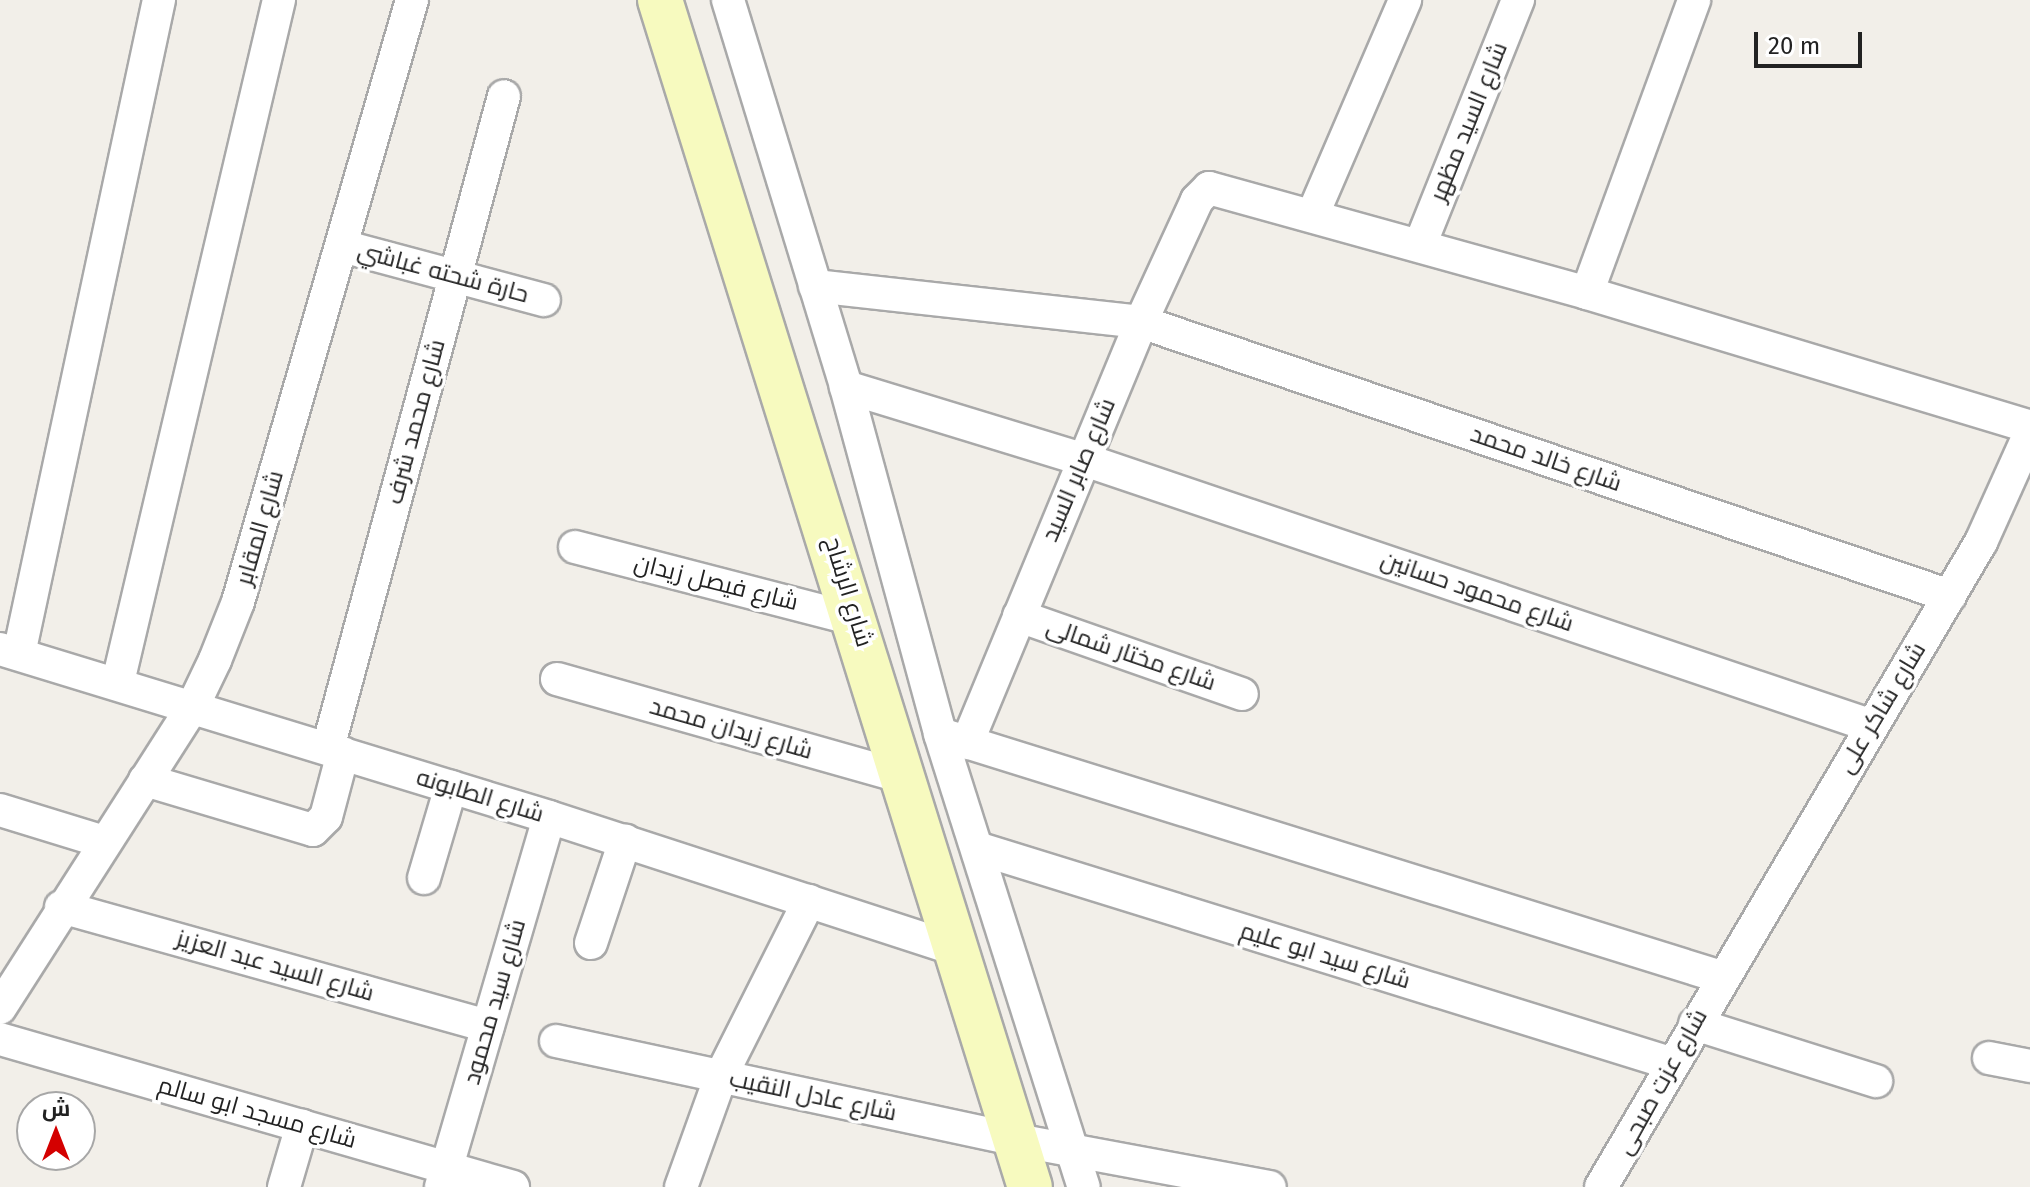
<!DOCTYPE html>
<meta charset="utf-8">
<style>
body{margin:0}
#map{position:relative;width:2030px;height:1187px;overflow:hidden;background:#f2efe9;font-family:"Fira Sans",Cairo,sans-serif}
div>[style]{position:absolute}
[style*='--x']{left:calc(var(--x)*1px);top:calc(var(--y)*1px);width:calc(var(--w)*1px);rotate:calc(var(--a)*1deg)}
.roads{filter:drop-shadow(2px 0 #a9a9a9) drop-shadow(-2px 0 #a9a9a9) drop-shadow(0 2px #a9a9a9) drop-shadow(0 -2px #a9a9a9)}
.minor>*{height:32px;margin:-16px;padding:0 16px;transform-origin:16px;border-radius:16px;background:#fff}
.secondary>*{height:44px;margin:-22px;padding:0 22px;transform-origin:22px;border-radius:22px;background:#f7fabf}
span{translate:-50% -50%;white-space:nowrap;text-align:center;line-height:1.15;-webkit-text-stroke:7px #fff;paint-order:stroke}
.street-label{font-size:24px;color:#222}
.north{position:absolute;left:16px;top:1091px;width:80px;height:80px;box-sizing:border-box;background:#fff;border:2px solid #a7a7a7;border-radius:50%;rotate:0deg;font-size:22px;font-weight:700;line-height:32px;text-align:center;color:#222}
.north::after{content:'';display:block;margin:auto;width:28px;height:36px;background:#d40000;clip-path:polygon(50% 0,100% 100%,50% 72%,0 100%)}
.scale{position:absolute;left:1754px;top:32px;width:108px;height:36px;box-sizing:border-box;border:4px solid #222;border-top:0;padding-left:10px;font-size:24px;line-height:28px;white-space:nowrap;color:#222;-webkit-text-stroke:6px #fff;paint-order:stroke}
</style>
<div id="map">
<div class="roads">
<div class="minor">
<i style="--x:728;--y:0;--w:405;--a:73"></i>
<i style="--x:846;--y:387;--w:360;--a:74.8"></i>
<i style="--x:940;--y:734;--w:475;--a:72.4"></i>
<i style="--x:1313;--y:214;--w:233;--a:-66.7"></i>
<i style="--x:1420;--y:245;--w:264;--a:-68.2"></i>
<i style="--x:342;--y:246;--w:209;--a:15"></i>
<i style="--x:815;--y:286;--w:328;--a:6.3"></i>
<i style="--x:1141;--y:322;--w:854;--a:18.71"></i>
<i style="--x:1587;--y:293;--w:312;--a:-69.9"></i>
<i style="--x:846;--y:387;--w:247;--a:17"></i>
<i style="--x:1082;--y:459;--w:834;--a:18.67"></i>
<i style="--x:575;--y:547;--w:291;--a:14.5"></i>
<i style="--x:1019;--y:616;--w:236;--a:19.3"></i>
<i style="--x:0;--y:649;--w:574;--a:17.01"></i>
<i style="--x:549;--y:817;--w:431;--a:18"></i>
<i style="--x:19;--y:654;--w:669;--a:-77.92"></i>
<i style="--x:557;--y:679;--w:363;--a:15.8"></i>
<i style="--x:118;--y:682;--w:701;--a:-76.72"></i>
<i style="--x:947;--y:736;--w:811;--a:17.29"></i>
<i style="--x:967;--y:743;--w:456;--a:-67.5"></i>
<i style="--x:1141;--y:322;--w:134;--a:-65.3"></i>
<i style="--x:1197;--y:200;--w:17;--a:-45"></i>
<i style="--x:1209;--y:188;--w:392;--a:15.5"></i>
<i style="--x:1587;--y:293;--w:463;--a:16.8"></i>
<i style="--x:328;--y:748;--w:675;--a:-74.89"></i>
<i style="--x:145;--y:780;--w:175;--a:16.6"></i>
<i style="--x:313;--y:830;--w:18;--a:-45"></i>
<i style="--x:326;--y:817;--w:66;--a:-75.1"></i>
<i style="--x:0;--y:810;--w:109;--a:17.1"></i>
<i style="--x:977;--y:848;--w:729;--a:17.24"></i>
<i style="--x:424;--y:878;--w:95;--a:-73.5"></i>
<i style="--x:61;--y:907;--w:443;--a:15.6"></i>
<i style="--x:591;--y:943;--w:108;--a:-71.6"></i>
<i style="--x:0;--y:1008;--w:358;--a:-57.4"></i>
<i style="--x:193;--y:706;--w:51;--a:-64.4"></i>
<i style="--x:215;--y:660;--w:62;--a:-68.4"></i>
<i style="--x:238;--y:602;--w:627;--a:-73.88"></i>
<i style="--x:1695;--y:1024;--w:190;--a:17.5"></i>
<i style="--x:0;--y:1039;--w:534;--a:16.09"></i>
<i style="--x:556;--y:1041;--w:471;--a:12.1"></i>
<i style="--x:1016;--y:1140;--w:258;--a:10.5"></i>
<i style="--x:1989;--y:1058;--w:42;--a:11"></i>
<i style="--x:284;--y:1187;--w:64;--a:-73.6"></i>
<i style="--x:441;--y:1187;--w:385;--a:-73.7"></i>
<i style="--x:681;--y:1187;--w:118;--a:-70.2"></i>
<i style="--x:721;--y:1076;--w:196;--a:-63.3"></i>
<i style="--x:1601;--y:1187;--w:749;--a:-59.5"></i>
<i style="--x:1981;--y:542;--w:120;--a:-65.8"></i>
</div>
<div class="secondary">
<i style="--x:660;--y:0;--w:1243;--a:72.69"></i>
</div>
</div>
<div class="street-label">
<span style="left:1469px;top:122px;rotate:-68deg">شارع السيد مظهر</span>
<span style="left:443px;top:273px;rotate:15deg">حارة شحته غباشي</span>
<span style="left:416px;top:422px;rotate:-75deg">شارع محمد شرف</span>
<span style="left:1546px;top:459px;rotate:19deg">شارع خالد محمد</span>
<span style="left:1079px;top:470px;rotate:-67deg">شارع صابر السيد</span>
<span style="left:260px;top:528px;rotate:-74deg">شارع المقابر</span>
<span style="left:716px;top:583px;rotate:14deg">شارع فيصل زيدان</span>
<span style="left:848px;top:592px;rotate:73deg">شارع الرشاح</span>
<span style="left:1477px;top:592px;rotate:19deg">شارع محمود حسانين</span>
<span style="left:1131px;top:655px;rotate:19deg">شارع مختار شمالى</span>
<span style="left:1882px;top:708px;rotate:-59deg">شارع شاكر على</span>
<span style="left:731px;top:729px;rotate:16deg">شارع زيدان محمد</span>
<span style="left:480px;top:796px;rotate:17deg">شارع الطابونه</span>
<span style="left:1325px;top:956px;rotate:17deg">شارع سيد ابو عليم</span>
<span style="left:275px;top:966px;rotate:16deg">شارع السيد عبد العزيز</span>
<span style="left:495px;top:1002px;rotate:-74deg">شارع سيد محمود</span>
<span style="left:1662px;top:1082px;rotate:-61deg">شارع عزت صبحى</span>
<span style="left:813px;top:1096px;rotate:12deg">شارع عادل النقيب</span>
<span style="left:257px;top:1113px;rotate:16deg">شارع مسجد ابو سالم</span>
</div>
<div class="north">ش</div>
<div class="scale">20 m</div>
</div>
